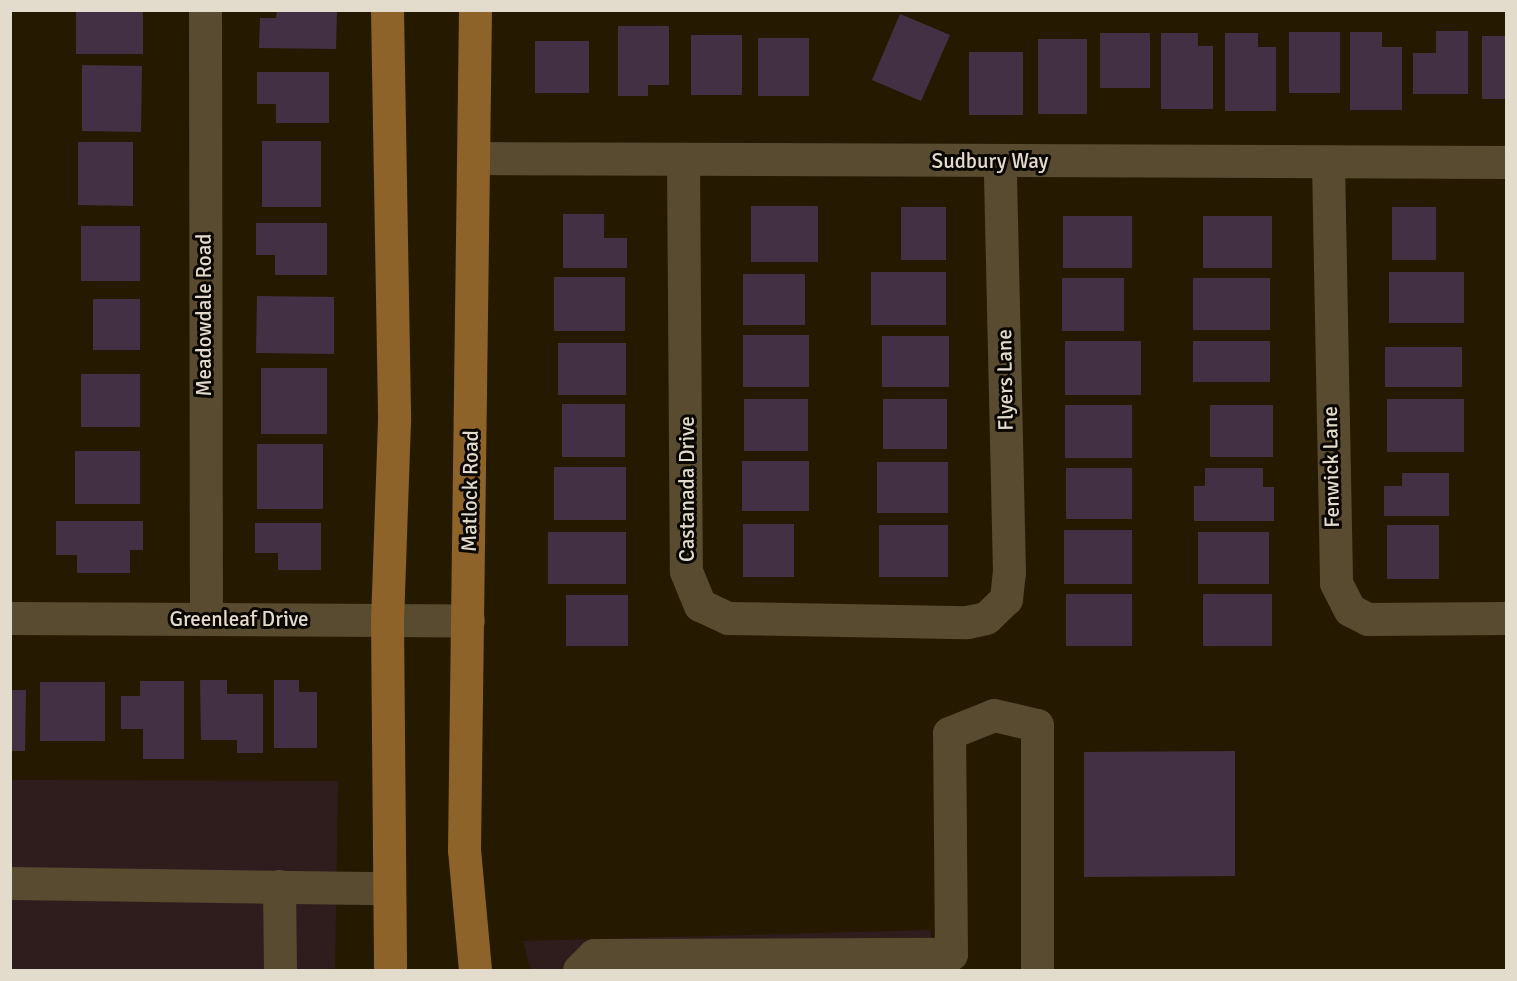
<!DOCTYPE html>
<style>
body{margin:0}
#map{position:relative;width:1517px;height:981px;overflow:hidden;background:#251a00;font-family:Signika,sans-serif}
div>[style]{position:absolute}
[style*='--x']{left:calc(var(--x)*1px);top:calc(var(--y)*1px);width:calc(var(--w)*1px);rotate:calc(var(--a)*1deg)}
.commercial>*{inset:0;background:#2f1d1e}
.building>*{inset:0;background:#443045}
.minor>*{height:33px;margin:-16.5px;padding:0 16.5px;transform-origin:16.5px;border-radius:16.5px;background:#584b2f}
.major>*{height:33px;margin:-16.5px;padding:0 16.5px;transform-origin:16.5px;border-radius:16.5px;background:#8d6329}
span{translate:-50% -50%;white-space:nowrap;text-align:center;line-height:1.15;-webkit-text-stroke:6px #0a0600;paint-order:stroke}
.street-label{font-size:21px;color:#e3dbcc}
.frame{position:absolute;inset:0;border:12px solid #e3dbcc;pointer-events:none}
</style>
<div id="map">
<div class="commercial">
<i style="clip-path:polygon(11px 780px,338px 781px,335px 970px,11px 970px)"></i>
<i style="clip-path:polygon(931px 930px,931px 970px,531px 970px,523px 941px)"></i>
</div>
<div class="building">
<i style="clip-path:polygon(76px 10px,143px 10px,143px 54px,76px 54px)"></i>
<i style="clip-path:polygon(277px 10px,337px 10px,336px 49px,259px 48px,260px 18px,276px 18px)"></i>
<i style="clip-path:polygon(900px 14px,950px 35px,921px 101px,872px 80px)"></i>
<i style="clip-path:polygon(618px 26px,669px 26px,669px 85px,648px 85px,648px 96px,618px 96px)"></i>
<i style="clip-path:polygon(1436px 31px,1468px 31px,1468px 94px,1413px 94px,1413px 53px,1436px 53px)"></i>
<i style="clip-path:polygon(1289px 32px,1340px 32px,1340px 93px,1289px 93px)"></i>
<i style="clip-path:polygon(1350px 32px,1382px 32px,1382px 47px,1402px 47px,1402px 110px,1350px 110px)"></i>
<i style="clip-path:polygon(1100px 33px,1150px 33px,1150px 88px,1100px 88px)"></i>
<i style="clip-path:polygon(1161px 33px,1198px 33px,1198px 46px,1213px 46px,1213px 109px,1161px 109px)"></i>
<i style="clip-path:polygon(1225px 33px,1258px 33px,1258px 47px,1276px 47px,1276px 111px,1225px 111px)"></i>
<i style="clip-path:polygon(691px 35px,742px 35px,742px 95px,691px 95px)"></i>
<i style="clip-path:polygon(1482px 36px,1506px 36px,1506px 99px,1482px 99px)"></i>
<i style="clip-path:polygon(758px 38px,809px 38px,809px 96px,758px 96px)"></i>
<i style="clip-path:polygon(1038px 39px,1087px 39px,1087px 114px,1038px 114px)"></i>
<i style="clip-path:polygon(535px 41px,589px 41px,589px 93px,535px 93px)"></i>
<i style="clip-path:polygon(969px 52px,1023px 52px,1023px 115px,969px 115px)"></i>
<i style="clip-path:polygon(82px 65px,142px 66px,141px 132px,82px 131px)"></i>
<i style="clip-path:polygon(257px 72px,329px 72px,329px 123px,276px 123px,276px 104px,257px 104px)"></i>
<i style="clip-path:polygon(262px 141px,321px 141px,321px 207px,262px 207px)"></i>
<i style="clip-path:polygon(78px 142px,133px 142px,133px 206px,78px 205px)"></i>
<i style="clip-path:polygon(751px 206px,818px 206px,818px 262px,751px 262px)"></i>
<i style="clip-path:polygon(901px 207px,946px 207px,946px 260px,901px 260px)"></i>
<i style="clip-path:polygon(1392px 207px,1436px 207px,1436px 260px,1392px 260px)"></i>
<i style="clip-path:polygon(563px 214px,604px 214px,604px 238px,627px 238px,627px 268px,563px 268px)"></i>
<i style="clip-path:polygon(1063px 216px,1132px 216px,1132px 268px,1063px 268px)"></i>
<i style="clip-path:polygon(1203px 216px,1272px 216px,1272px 268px,1203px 268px)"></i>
<i style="clip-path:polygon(256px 223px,327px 223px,327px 275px,275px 275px,275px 255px,256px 255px)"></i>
<i style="clip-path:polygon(81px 226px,140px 226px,140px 281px,81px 281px)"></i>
<i style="clip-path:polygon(871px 272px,946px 272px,946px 325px,871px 325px)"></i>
<i style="clip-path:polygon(1389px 272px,1464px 272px,1464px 323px,1389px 323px)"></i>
<i style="clip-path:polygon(743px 274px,805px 274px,805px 325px,743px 325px)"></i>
<i style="clip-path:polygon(554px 277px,625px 277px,625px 331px,554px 331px)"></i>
<i style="clip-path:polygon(1062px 278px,1124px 278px,1124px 331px,1062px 331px)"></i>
<i style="clip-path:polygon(1193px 278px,1270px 278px,1270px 330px,1193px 330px)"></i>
<i style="clip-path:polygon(257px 296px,334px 297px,334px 354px,256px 353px)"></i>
<i style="clip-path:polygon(93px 299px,140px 299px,140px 350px,93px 350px)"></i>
<i style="clip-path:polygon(743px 335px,809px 335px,809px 387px,743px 387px)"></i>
<i style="clip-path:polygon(882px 336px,949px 336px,949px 387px,882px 387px)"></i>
<i style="clip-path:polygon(1065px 341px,1141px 341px,1141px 395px,1065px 395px)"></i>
<i style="clip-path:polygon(1193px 341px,1270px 341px,1270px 382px,1193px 382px)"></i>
<i style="clip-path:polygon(558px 343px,626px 343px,626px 395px,558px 395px)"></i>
<i style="clip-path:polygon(1385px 347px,1462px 347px,1462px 387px,1385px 387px)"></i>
<i style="clip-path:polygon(261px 368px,327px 368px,327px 434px,261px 434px)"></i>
<i style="clip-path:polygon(81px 374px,140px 374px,140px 427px,81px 427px)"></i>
<i style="clip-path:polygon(744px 399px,808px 399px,808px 451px,744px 451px)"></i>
<i style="clip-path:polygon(883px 399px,947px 399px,947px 449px,883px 449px)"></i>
<i style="clip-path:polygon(1387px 399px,1464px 399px,1464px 452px,1387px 452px)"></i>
<i style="clip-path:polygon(562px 404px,625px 404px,625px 457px,562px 457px)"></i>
<i style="clip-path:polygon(1065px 405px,1132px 405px,1132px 458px,1065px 458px)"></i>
<i style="clip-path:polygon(1210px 405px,1273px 405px,1273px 457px,1210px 457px)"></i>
<i style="clip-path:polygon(257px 444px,323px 444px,323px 509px,257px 509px)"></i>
<i style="clip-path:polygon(75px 451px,140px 451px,140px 504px,75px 504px)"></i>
<i style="clip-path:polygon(742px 461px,809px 461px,809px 511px,742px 511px)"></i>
<i style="clip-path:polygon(877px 462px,948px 462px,948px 513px,877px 513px)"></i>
<i style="clip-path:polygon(554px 467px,626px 467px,626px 520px,554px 520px)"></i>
<i style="clip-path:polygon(1066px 468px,1132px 468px,1132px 519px,1066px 519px)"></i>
<i style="clip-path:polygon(1205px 468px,1263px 468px,1263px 487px,1274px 487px,1274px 521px,1194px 521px,1194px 486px,1205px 486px)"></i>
<i style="clip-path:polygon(1402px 473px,1449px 473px,1449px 516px,1384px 516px,1384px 486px,1402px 486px)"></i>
<i style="clip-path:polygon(56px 521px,143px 521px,143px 550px,130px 550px,130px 573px,77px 573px,77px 555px,56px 555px)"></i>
<i style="clip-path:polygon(255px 523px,321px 523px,321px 570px,278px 570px,278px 553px,255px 553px)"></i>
<i style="clip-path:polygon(743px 524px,794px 524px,794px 577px,743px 577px)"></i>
<i style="clip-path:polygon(879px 525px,948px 525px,948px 577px,879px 577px)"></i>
<i style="clip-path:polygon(1387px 525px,1439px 525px,1439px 579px,1387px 579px)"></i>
<i style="clip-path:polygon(1064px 530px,1132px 530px,1132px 584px,1064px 584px)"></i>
<i style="clip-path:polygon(548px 532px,626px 532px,626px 584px,548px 584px)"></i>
<i style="clip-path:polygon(1198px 532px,1269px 532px,1269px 584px,1198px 584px)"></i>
<i style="clip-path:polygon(1066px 594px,1132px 594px,1132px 646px,1066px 646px)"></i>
<i style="clip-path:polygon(1203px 594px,1272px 594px,1272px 646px,1203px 646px)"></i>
<i style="clip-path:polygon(566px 595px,628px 595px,628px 646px,566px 646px)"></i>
<i style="clip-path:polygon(200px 680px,227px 680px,227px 694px,263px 694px,263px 753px,237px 753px,237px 740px,201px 740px)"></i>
<i style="clip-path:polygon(274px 680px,299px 680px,299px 692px,317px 692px,317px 748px,274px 748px)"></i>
<i style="clip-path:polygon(140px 681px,184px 681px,184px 759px,143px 759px,143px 729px,121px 729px,121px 696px,140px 696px)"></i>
<i style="clip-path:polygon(40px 682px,105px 682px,105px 741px,40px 741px)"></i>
<i style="clip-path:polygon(10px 690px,26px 690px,25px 751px,10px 751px)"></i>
<i style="clip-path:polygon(1235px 751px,1235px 876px,1084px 877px,1084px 752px)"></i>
</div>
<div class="minor">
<i style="--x:205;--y:10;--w:609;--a:89.91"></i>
<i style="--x:474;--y:158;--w:1032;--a:0.22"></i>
<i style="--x:683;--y:160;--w:411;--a:89.6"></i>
<i style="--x:686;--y:571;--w:37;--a:68"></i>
<i style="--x:700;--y:605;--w:31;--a:25"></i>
<i style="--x:728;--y:618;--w:239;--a:1"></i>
<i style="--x:967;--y:622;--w:19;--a:-12"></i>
<i style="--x:986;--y:618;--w:28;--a:-44"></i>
<i style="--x:1006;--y:599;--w:27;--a:-84"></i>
<i style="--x:1009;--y:572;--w:411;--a:-91.3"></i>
<i style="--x:1328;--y:162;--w:421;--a:88.9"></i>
<i style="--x:1336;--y:583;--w:30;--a:63"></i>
<i style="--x:1350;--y:610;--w:20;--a:27"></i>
<i style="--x:1368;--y:619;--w:138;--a:-0.4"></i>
<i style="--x:10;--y:618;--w:458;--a:0.3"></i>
<i style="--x:10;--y:883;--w:377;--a:0.8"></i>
<i style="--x:279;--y:886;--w:84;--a:89.3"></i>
<i style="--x:579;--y:970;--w:21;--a:-45"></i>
<i style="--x:594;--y:955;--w:357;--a:-0.2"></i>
<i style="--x:951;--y:954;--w:221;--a:-90.5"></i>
<i style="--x:949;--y:733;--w:48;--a:-21.8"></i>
<i style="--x:994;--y:715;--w:44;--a:13.1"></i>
<i style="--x:1037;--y:725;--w:245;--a:90"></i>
</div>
<div class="major">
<i style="--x:387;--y:10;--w:411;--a:89"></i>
<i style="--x:394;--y:421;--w:198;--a:92"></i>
<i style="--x:387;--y:619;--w:351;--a:89.5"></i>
<i style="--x:475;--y:970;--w:121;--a:-95.2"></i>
<i style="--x:464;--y:850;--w:840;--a:-89.25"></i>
</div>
<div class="street-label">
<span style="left:990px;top:161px">Sudbury Way</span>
<span style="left:204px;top:315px;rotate:-90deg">Meadowdale Road</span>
<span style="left:1005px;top:380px;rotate:-91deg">Flyers Lane</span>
<span style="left:1331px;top:467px;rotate:-91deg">Fenwick Lane</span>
<span style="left:687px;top:489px;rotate:-90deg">Castanada Drive</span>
<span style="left:470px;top:491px;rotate:-89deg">Matlock Road</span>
<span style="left:239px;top:619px">Greenleaf Drive</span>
</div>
<div class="frame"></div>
</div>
